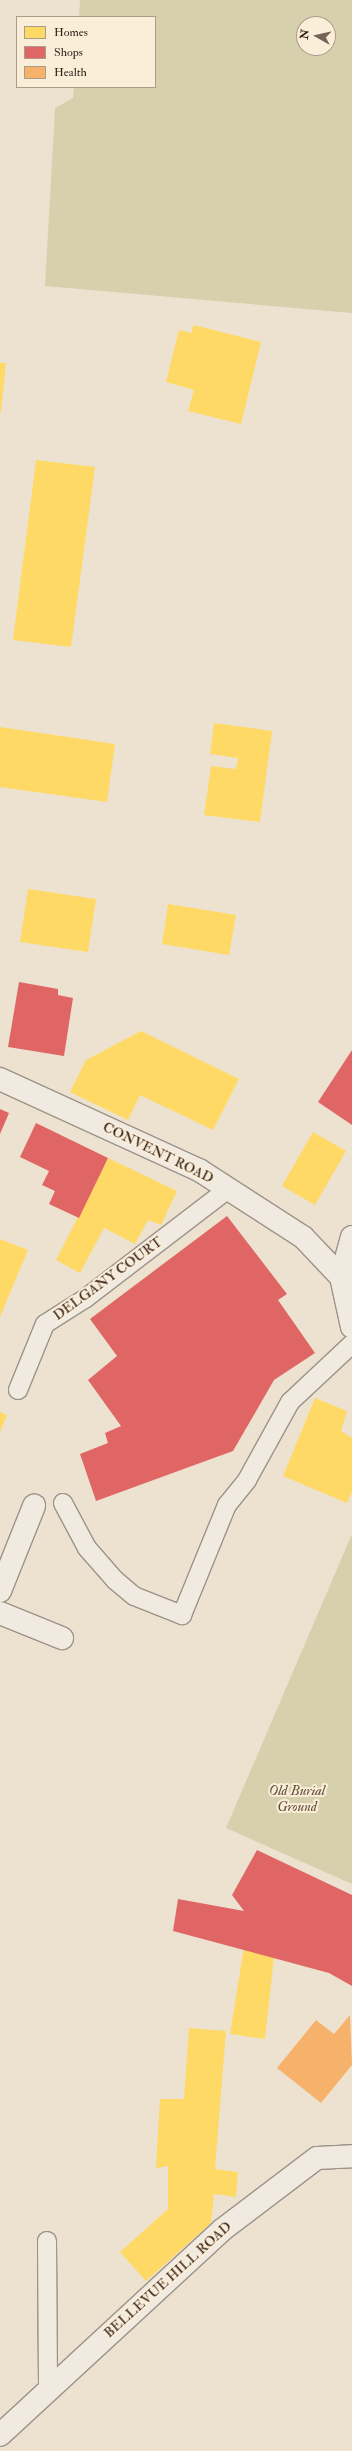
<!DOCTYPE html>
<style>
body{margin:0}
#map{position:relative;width:352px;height:2451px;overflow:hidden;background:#ede2d0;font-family:"IM FELL Double Pica",serif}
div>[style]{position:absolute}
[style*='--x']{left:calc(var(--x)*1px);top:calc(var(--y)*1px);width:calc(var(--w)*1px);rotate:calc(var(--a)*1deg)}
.green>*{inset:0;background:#d7d0ac}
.homes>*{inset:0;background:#ffd966}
.shops>*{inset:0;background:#e06666}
.health>*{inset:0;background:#f6b26b}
.roads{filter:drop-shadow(1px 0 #9c9388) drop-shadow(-1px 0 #9c9388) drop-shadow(0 1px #9c9388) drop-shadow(0 -1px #9c9388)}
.lane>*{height:18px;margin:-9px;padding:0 9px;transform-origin:9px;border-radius:9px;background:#f0eae1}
.street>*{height:22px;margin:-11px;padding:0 11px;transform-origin:11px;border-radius:11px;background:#f0eae1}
.secondary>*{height:22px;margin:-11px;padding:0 11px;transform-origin:11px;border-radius:11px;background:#f0eae1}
span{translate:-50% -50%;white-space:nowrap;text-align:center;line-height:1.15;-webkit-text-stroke:4px #fbeed9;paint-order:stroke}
.street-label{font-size:14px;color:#341f17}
.park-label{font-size:14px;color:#60503b;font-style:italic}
.legend{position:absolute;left:16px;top:16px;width:140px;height:72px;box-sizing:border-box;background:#fbeed9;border:1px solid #ab9b8b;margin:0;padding:5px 7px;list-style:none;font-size:12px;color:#341f17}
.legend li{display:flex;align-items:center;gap:8px;height:20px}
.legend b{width:20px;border:1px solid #ab9b8b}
.north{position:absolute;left:296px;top:16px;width:40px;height:40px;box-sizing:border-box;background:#fbeed9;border:1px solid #ab9b8b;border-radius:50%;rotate:278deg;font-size:11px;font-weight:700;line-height:16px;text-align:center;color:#341f17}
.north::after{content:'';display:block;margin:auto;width:14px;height:18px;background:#756358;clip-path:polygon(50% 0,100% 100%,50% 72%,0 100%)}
</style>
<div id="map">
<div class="green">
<i style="clip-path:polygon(evenodd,80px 0,352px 0,352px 313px,45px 286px,55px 108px,73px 98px,74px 87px,155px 87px,155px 17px,79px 17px,80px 0,304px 24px,328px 24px,328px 48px,304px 48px,304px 24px)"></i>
<i style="clip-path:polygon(352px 1534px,352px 1884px,226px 1828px)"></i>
</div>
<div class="homes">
<i style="clip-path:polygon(194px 325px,261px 342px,241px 424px,188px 411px,194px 390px,166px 382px,179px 330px,191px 333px)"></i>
<i style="clip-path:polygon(0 363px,6px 363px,1px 412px,0 412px)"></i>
<i style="clip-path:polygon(36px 460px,95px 467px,71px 647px,13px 640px)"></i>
<i style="clip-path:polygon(214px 723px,272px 731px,260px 822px,204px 815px,211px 766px,236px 769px,238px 758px,210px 754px)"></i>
<i style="clip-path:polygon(0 727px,115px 744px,107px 802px,0 787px)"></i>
<i style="clip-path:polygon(28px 889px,96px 899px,88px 952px,20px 942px)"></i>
<i style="clip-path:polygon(168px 904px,236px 915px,229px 955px,162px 944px)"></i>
<i style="clip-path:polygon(141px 1031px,239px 1079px,213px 1130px,140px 1095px,128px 1120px,70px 1092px,86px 1060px)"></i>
<i style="clip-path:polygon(313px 1132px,346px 1151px,315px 1205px,282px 1186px)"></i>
<i style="clip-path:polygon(108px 1158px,177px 1191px,161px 1225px,148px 1220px,135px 1244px,104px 1228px,80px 1273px,56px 1260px)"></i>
<i style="clip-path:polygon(0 1239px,28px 1250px,0 1317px)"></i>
<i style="clip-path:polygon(315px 1398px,347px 1411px,341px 1431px,352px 1438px,352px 1492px,347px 1503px,283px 1476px)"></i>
<i style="clip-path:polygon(0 1412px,7px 1415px,0 1432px)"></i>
<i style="clip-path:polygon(244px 1947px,274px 1957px,265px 2039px,230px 2034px)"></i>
<i style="clip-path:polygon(189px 2028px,226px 2031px,215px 2169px,238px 2172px,236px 2197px,214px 2194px,211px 2223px,146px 2281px,120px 2252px,168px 2209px,168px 2166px,156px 2168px,160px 2099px,184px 2099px)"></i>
</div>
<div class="shops">
<i style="clip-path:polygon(19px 982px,58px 989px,58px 995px,73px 998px,64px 1056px,8px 1047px)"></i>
<i style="clip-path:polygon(352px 1050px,352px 1125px,318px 1102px)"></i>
<i style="clip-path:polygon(0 1109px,9px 1113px,0 1134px)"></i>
<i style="clip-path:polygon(36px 1123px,108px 1158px,79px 1218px,49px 1204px,55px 1191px,42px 1185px,49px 1171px,20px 1157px)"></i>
<i style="clip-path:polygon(227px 1216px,287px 1294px,278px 1300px,315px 1353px,274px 1380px,233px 1451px,96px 1501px,80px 1454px,108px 1443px,105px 1433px,121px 1426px,88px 1380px,117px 1356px,90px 1319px)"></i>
<i style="clip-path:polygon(257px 1850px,352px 1895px,352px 1986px,329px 1973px,173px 1931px,178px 1899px,244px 1911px,232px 1895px)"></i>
</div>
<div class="health">
<i style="clip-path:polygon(350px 2015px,352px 2065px,321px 2103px,277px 2068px,316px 2020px,334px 2034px)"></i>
</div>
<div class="roads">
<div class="lane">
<i style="--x:18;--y:1390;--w:71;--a:-67.8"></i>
<i style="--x:45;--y:1324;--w:49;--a:-32.4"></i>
<i style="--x:86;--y:1298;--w:179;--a:-37.5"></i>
<i style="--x:63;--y:1503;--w:51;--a:61.9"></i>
<i style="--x:87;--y:1548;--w:43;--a:48.8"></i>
<i style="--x:115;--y:1580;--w:25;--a:40"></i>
<i style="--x:134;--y:1596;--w:52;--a:21.6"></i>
<i style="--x:182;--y:1615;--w:119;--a:-67.8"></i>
<i style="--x:227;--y:1505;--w:32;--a:-51"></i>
<i style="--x:247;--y:1480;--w:89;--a:-61.1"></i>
<i style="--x:290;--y:1402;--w:85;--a:-43.1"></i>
<i style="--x:47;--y:2241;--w:146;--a:89.6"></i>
</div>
<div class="street">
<i style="--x:0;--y:1591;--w:92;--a:-68.2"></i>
<i style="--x:0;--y:1613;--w:67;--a:22"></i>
</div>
<div class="secondary">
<i style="--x:0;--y:1079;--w:219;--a:24.6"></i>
<i style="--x:199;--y:1170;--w:124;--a:32.8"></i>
<i style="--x:303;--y:1237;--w:55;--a:46.5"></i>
<i style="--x:352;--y:1237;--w:41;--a:105.4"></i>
<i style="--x:341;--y:1277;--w:51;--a:77.6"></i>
<i style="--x:0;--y:2435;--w:302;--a:-42.7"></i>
<i style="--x:222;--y:2230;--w:119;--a:-37.2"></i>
<i style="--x:317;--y:2158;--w:35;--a:-3"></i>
</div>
</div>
<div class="street-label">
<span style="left:158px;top:1153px;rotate:26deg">CONVENT ROAD</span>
<span style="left:108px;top:1279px;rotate:-36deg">DELGANY COURT</span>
<span style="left:168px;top:2280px;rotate:-42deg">BELLEVUE HILL ROAD</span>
</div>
<div class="park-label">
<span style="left:297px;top:1799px">Old Burial<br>Ground</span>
</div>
<ul class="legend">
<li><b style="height:11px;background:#ffd966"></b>Homes</li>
<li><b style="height:11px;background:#e06666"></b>Shops</li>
<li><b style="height:11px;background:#f6b26b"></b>Health</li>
</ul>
<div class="north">N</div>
</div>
